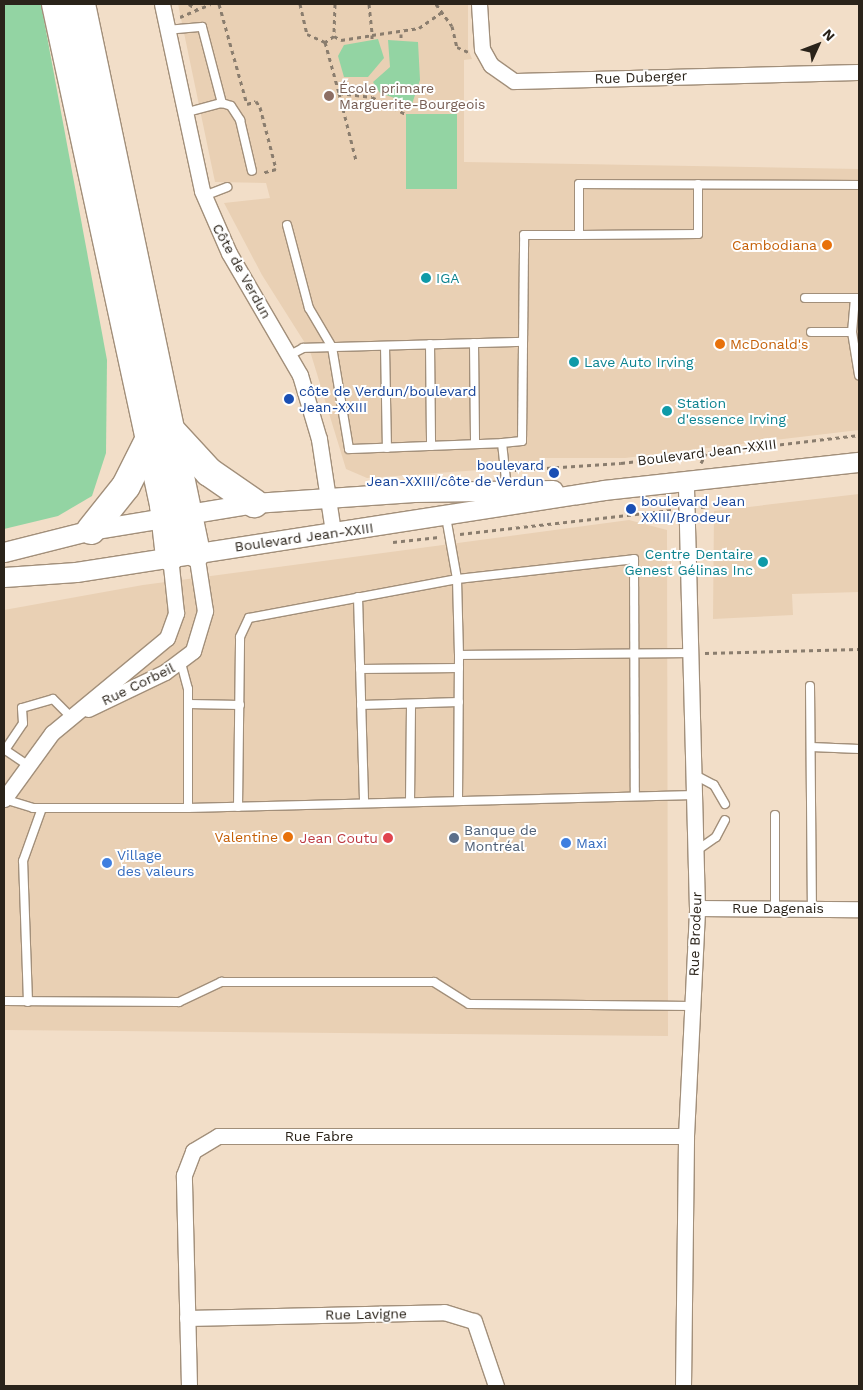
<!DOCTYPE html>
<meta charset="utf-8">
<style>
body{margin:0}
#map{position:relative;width:863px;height:1390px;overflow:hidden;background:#f2dec8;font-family:"Work Sans",sans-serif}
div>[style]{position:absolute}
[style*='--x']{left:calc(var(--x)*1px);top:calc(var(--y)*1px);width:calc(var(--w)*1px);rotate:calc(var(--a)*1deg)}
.built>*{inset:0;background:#e9d0b4}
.green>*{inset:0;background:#93d4a3}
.path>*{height:3px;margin-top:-1.5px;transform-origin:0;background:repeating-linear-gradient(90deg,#8a7d6e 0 4px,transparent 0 8px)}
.roads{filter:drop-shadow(1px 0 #a28f7a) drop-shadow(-1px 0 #a28f7a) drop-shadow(0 1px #a28f7a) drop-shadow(0 -1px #a28f7a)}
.service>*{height:8px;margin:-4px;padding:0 4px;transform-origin:4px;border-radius:4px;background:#fff}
.minor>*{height:15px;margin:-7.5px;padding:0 7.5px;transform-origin:7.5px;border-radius:7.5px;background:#fff}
.tertiary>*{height:19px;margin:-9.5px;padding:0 9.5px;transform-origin:9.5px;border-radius:9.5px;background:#fff}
.motorway>*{height:28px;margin:-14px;padding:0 14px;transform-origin:14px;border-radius:14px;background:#fff}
.dots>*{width:14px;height:14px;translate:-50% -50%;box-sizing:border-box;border:2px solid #fff;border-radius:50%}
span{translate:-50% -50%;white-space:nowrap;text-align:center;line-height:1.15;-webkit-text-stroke:4px #fff;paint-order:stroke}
.street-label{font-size:14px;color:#2a231a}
.education-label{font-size:14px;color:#785e54}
.left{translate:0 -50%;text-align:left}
.food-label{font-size:14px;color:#c56008}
.right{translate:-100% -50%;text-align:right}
.culture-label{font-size:14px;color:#0d838f}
.transit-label{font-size:14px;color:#164399}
.service-label{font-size:14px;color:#4e5e75}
.health-label{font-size:14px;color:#be3a42}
.shop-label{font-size:14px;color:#366cbe}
.frame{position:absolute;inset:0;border:5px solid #2a231a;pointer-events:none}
.north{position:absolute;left:793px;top:20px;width:50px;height:50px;-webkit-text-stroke:4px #fff;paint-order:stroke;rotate:47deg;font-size:14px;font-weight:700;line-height:20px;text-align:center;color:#2a231a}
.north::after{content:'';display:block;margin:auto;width:18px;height:22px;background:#2a231a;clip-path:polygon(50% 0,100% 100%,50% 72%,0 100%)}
</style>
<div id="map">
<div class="built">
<i style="clip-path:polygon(178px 4px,468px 4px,468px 49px,472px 59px,464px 60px,464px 162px,859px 169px,859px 430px,625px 458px,544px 458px,543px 463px,494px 469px,367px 478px,346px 469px,310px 351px,262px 275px,224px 203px,270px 198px,266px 183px,215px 182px)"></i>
<i style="clip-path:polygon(859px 494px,859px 592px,792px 594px,793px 615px,713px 619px,714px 511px)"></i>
<i style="clip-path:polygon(629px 520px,667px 530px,668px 1036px,4px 1030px,4px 610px,143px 585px)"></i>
</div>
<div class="green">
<i style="clip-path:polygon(4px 4px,41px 4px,107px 360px,106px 453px,92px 496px,58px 516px,4px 529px)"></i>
<i style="clip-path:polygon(378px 39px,384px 58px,368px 77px,344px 77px,338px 56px,344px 45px)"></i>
<i style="clip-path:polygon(388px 40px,418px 42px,420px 80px,412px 104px,380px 93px,373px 82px,390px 67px)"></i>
<i style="clip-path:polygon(406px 114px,457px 114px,457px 189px,406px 189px)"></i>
</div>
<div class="path">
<i style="--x:189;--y:4;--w:9;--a:36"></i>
<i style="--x:219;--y:4;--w:104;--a:74.4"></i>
<i style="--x:247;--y:104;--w:9;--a:-18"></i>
<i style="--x:256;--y:101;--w:7;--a:56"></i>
<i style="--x:260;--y:107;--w:64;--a:75.5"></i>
<i style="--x:276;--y:169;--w:15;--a:164"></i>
<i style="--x:300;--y:4;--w:31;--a:77"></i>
<i style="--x:307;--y:34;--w:20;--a:24"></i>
<i style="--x:335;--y:4;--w:32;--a:92"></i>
<i style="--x:334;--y:36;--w:11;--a:146"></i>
<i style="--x:325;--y:42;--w:53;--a:74.6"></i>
<i style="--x:339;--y:93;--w:33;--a:7"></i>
<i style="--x:372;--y:97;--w:38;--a:27"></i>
<i style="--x:369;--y:4;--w:31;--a:84"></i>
<i style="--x:372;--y:35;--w:48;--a:-8.5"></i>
<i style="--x:419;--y:28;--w:28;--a:-35"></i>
<i style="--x:436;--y:4;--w:27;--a:54"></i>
<i style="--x:452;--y:26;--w:22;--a:77"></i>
<i style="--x:457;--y:47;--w:12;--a:24"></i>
<i style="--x:180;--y:17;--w:33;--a:-23"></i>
<i style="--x:401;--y:34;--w:7;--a:90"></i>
<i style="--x:334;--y:36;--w:8;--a:30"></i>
<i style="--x:341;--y:40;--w:31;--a:-9"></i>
<i style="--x:372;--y:35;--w:6;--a:90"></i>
<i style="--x:339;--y:93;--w:69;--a:75.8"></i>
<i style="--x:701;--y:463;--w:11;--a:-63"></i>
<i style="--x:515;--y:470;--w:106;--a:-3.8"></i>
<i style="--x:621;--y:463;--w:240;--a:-6.7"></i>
<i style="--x:701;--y:507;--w:7;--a:-8"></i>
<i style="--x:460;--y:534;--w:213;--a:-6.5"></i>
<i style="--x:393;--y:542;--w:46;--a:-6.2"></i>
<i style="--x:705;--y:653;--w:154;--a:-1.5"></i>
</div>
<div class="roads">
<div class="service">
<i style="--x:166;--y:30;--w:36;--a:-5"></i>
<i style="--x:202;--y:27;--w:79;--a:75.3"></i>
<i style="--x:184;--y:113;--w:39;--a:-15"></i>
<i style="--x:222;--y:103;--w:9;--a:18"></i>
<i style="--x:231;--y:106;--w:17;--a:57"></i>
<i style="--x:240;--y:120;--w:52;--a:76.8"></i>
<i style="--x:204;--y:196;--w:25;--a:-21"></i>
<i style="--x:287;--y:225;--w:86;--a:75.2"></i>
<i style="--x:309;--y:308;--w:45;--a:59.5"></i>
<i style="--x:332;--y:347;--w:103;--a:80.5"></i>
<i style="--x:349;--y:449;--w:153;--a:-2.2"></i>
<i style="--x:579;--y:235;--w:119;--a:-0.5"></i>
<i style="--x:698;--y:234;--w:50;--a:-90"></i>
<i style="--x:805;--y:298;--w:54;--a:0"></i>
<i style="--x:855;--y:298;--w:34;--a:95"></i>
<i style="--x:852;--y:332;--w:44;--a:80.8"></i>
<i style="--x:811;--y:332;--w:41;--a:0"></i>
<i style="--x:474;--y:343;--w:101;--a:89.4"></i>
<i style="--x:430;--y:344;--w:102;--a:89.4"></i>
<i style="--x:385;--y:346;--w:102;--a:88.9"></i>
<i style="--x:290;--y:355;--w:15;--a:-28"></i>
<i style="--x:303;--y:348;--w:218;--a:-1.6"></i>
<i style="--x:507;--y:489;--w:46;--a:-96.2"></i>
<i style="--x:502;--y:443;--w:20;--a:-6"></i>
<i style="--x:522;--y:441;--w:206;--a:-89.4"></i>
<i style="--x:524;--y:235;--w:55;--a:0"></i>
<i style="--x:579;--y:235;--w:51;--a:-90"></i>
<i style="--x:579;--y:184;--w:280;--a:0.2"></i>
<i style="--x:446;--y:517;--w:63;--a:79.9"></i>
<i style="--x:457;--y:579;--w:76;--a:88.5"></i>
<i style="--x:459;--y:655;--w:233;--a:-0.5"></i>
<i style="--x:358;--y:597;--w:206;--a:88.3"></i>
<i style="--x:181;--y:663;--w:27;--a:75"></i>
<i style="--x:188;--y:689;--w:119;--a:90"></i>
<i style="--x:360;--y:669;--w:99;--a:-0.6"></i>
<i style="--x:810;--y:686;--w:222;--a:89.5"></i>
<i style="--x:189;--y:704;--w:51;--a:1.1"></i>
<i style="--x:361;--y:705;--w:98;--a:-1.8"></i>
<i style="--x:811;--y:747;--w:48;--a:2.4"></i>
<i style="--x:26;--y:764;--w:25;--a:-146"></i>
<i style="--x:5;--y:750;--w:32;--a:-56"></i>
<i style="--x:23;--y:723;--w:15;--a:-94"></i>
<i style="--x:22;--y:708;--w:32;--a:-16"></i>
<i style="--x:53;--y:699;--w:24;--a:45"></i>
<i style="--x:695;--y:775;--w:21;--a:28"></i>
<i style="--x:714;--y:785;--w:22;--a:60"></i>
<i style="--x:4;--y:799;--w:30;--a:17"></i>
<i style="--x:33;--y:808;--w:155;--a:0"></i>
<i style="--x:188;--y:808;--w:507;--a:-1.47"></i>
<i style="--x:458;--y:801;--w:146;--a:-89.6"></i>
<i style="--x:410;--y:802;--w:98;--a:-89.4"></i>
<i style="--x:238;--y:807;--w:170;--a:-89.3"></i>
<i style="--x:240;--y:637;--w:21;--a:-65"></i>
<i style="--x:249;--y:618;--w:212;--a:-10.6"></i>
<i style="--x:457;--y:579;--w:178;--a:-6.4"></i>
<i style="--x:634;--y:559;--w:237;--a:89.8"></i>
<i style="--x:775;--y:815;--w:93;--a:90"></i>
<i style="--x:696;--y:851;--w:24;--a:-35"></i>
<i style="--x:716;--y:837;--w:19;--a:-62"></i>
<i style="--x:4;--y:1001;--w:175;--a:0.3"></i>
<i style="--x:179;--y:1002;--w:47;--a:-25.5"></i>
<i style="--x:221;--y:982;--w:213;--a:0"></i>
<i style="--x:434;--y:982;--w:41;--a:32.2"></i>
<i style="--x:469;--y:1004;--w:224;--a:0.5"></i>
<i style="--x:28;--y:1002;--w:141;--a:-92"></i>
<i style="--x:23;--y:861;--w:56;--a:-70.3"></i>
</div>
<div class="minor">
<i style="--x:162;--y:4;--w:191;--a:77.9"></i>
<i style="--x:202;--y:191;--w:68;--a:66.5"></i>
<i style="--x:229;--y:253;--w:141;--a:59.8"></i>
<i style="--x:300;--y:375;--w:67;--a:73.5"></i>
<i style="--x:319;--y:439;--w:94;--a:81.4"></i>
<i style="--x:479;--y:4;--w:45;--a:86.2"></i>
<i style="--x:482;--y:49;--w:18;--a:61"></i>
<i style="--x:491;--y:65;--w:28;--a:35"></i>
<i style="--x:514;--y:81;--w:345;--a:-1.5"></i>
<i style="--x:88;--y:709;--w:85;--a:-25.7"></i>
<i style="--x:165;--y:672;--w:35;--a:-37"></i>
<i style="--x:193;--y:651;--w:42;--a:-73.3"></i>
<i style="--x:205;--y:611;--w:59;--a:-98.8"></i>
<i style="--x:4;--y:799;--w:82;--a:-54"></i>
<i style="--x:52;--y:733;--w:149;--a:-39.6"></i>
<i style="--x:167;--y:638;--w:27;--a:-70"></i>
<i style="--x:176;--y:613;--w:56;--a:-96.1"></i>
<i style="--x:697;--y:908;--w:162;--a:0.4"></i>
<i style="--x:187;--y:1318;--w:257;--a:-1.3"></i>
<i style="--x:444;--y:1312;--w:31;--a:17"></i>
<i style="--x:474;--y:1321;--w:69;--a:71.3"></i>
<i style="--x:189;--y:1386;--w:211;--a:-91.4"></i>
<i style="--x:184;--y:1175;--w:26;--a:-69"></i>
<i style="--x:193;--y:1151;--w:29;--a:-31"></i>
<i style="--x:218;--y:1136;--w:468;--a:0"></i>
<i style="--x:683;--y:1386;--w:250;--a:-89.3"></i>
<i style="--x:686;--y:1136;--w:228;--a:-87.2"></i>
<i style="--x:697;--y:908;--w:426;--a:-91.5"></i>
</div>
<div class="tertiary">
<i style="--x:4;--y:552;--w:90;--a:-14.2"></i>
<i style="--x:91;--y:530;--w:165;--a:-9.4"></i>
<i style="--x:254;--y:503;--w:160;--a:-3.9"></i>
<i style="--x:414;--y:492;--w:139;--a:-0.8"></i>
<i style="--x:4;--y:577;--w:72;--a:-4"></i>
<i style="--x:76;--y:572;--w:534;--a:-8.83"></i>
<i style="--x:604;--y:490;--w:257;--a:-6.3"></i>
</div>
<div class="motorway">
<i style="--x:56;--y:4;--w:513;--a:77.83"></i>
<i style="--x:164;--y:505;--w:52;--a:83.4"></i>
<i style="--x:81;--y:4;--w:561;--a:78.17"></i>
<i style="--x:173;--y:433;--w:53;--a:47.3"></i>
<i style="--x:209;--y:472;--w:55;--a:34.6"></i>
<i style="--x:91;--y:530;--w:56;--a:-51.5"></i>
<i style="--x:126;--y:486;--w:51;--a:-63.4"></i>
</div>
</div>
<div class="dots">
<i style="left:329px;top:96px;background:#8d6e63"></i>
<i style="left:827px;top:245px;background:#e8710a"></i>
<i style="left:426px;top:278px;background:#0f9aa8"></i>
<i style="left:720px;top:344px;background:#e8710a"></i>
<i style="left:574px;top:362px;background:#0f9aa8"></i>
<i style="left:289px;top:399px;background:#1a4fb4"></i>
<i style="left:667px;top:411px;background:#0f9aa8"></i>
<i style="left:554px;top:473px;background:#1a4fb4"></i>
<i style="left:631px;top:509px;background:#1a4fb4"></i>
<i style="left:763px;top:562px;background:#0f9aa8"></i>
<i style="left:288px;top:837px;background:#e8710a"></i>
<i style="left:388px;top:838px;background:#e0444e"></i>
<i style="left:454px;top:838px;background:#5c6f8a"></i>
<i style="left:566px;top:843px;background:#3f7fe0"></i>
<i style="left:107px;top:863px;background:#3f7fe0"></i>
</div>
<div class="street-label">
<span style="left:641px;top:77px;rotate:-2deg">Rue Duberger</span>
<span style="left:242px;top:271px;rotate:61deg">Côte de Verdun</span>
<span style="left:707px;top:452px;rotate:-7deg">Boulevard Jean-XXIII</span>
<span style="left:304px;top:537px;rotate:-8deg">Boulevard Jean-XXIII</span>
<span style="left:138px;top:684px;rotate:-26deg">Rue Corbeil</span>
<span style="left:778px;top:908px">Rue Dagenais</span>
<span style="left:695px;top:934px;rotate:-88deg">Rue Brodeur</span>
<span style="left:319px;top:1136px">Rue Fabre</span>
<span style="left:366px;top:1314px;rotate:-1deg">Rue Lavigne</span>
</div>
<div class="education-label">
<span class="left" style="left:339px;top:96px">École primare<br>Marguerite-Bourgeois</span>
</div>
<div class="food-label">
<span class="right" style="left:817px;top:245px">Cambodiana</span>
<span class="left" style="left:730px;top:344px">McDonald's</span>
<span class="right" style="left:278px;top:837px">Valentine</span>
</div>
<div class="culture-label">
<span class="left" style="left:436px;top:278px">IGA</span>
<span class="left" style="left:584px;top:362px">Lave Auto Irving</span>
<span class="left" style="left:677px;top:411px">Station<br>d'essence Irving</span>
<span class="right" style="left:753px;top:562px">Centre Dentaire<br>Genest Gélinas Inc</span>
</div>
<div class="transit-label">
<span class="left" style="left:299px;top:399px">côte de Verdun/boulevard<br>Jean-XXIII</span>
<span class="right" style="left:544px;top:473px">boulevard<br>Jean-XXIII/côte de Verdun</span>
<span class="left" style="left:641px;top:509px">boulevard Jean<br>XXIII/Brodeur</span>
</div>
<div class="service-label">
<span class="left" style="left:464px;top:838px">Banque de<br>Montréal</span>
</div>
<div class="health-label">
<span class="right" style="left:378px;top:838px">Jean Coutu</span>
</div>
<div class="shop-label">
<span class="left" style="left:576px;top:843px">Maxi</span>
<span class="left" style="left:117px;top:863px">Village<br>des valeurs</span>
</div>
<div class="frame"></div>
<div class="north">N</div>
</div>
